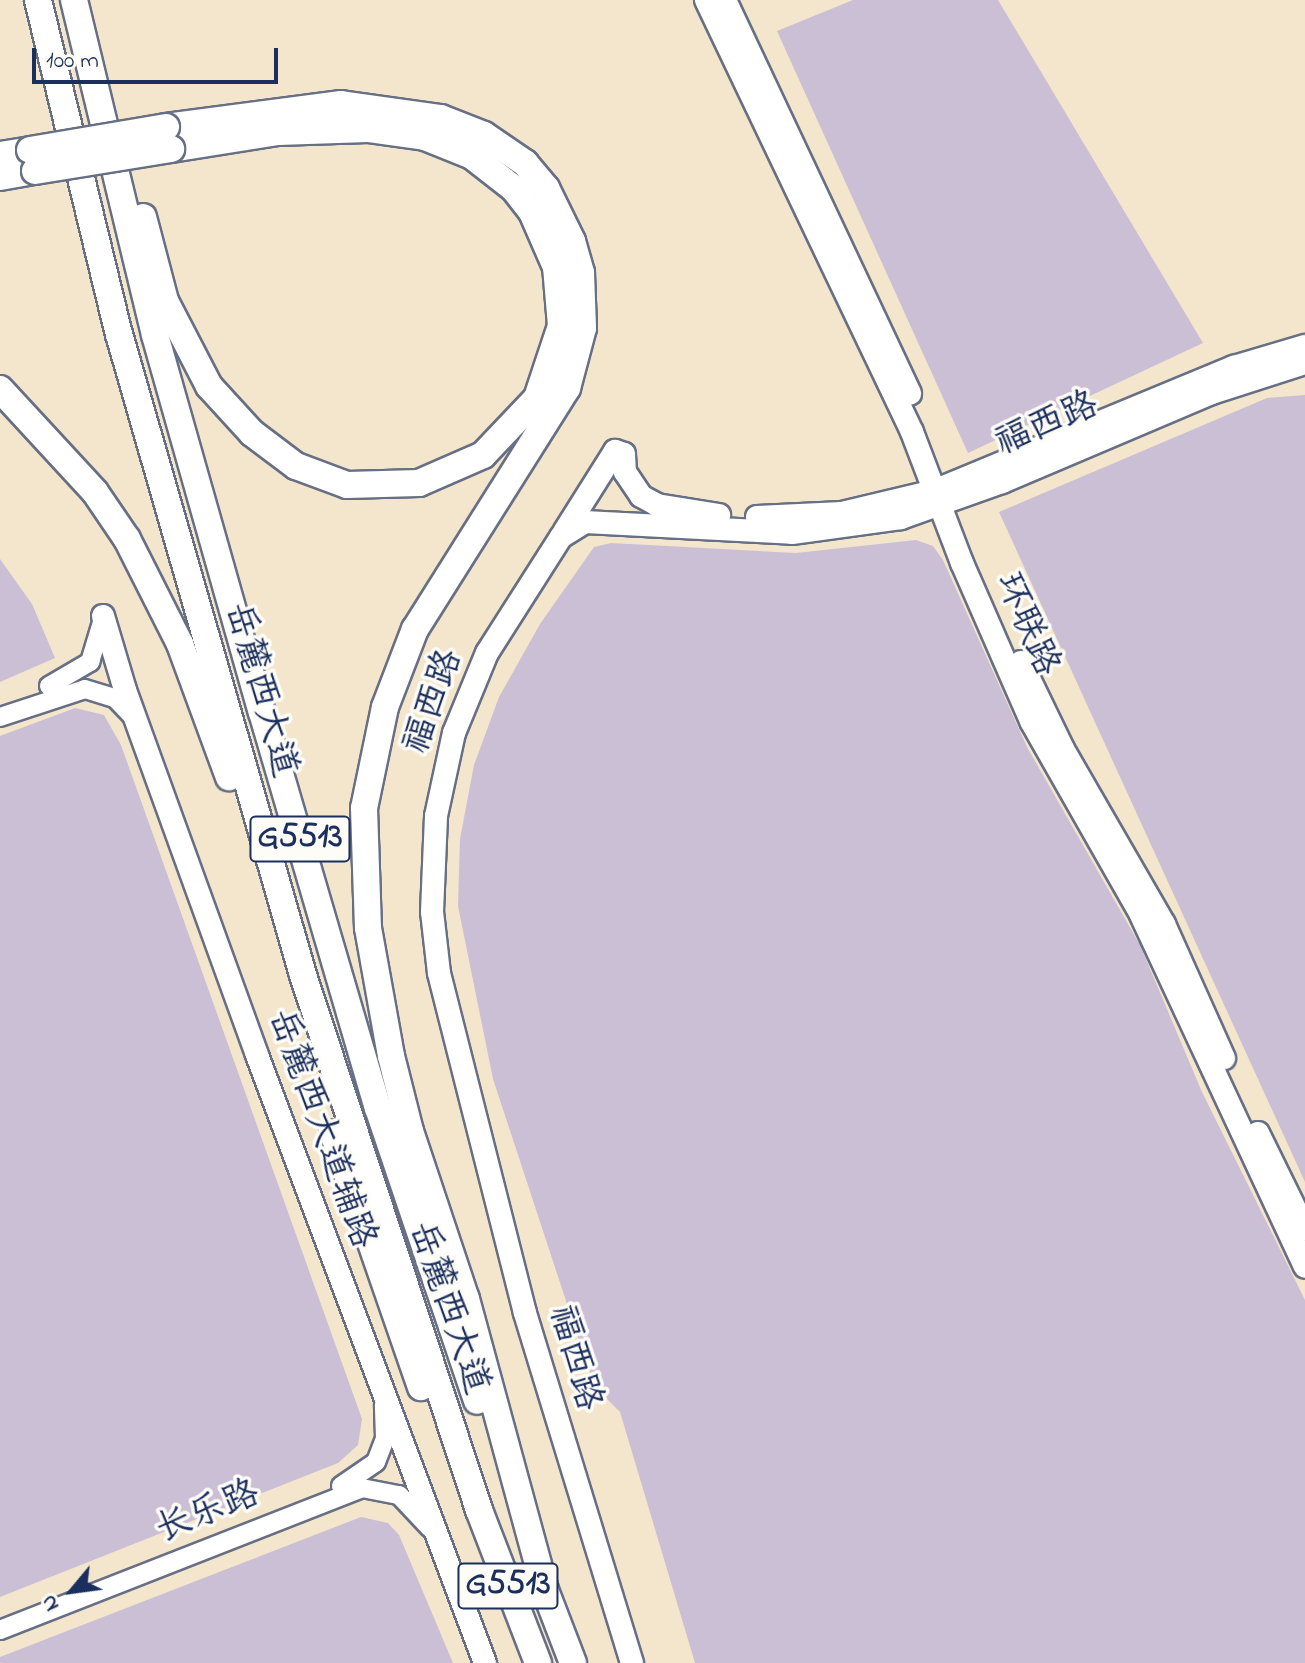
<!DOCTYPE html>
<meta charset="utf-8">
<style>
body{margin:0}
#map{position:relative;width:1305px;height:1663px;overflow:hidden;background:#f3e6cc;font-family:"Indie Flower","LXGW WenKai TC",sans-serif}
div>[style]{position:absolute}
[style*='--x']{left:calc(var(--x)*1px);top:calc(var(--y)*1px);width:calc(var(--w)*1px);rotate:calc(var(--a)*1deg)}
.industrial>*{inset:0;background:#cbbfd5}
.roads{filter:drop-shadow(2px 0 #676f84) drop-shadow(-2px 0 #676f84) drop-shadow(0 2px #676f84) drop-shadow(0 -2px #676f84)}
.minor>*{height:18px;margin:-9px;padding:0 9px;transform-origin:9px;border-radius:9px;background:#fff}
.major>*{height:22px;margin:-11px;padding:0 11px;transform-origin:11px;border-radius:11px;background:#fff}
.highway>*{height:26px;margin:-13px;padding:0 13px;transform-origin:13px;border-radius:13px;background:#fff}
.bridges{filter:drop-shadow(2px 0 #676f84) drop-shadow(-2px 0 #676f84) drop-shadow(0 2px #676f84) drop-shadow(0 -2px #676f84)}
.highway-bridge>*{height:26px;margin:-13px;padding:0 13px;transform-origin:13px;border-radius:13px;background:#fff}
span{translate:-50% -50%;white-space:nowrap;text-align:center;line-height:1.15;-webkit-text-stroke:7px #fdfcf7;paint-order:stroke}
.shield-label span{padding:2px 6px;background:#fdfcf7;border:2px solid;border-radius:6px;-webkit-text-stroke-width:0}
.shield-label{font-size:34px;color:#1b2f5e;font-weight:700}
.street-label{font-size:36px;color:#1b2f5e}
.north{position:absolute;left:32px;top:1551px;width:80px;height:80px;-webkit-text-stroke:6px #fdfcf7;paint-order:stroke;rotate:241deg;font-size:22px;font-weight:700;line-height:32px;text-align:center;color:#1b2f5e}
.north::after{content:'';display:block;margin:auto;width:28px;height:36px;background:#1b2f5e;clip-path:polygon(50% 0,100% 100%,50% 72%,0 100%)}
.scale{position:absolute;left:32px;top:48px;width:246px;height:36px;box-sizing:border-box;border:4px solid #1b2f5e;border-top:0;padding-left:10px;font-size:24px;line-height:28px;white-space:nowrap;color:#1b2f5e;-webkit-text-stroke:6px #fdfcf7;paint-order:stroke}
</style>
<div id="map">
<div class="industrial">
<i style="clip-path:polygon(853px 0,998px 0,1203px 343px,968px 453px,777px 31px)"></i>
<i style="clip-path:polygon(1305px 395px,1305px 1182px,999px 512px,1267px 398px)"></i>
<i style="clip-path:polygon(916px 540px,933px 546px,943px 560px,1027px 747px,1140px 945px,1202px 1092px,1305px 1300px,1305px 1663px,695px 1663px,620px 1412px,594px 1386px,493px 1079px,458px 906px,460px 839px,474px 765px,499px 697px,540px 624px,594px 547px,611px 543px,796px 553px)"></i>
<i style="clip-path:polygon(0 559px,32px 604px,55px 658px,0 682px)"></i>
<i style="clip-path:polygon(75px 708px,104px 715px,121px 745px,362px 1419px,358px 1445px,338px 1463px,0 1597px,0 736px)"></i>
<i style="clip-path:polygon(361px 1517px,388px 1523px,399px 1535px,453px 1663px,0 1663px,0 1657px)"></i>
</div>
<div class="roads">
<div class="minor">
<i style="--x:49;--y:686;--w:48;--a:-30.3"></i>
<i style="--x:90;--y:662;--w:45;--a:-73.2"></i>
<i style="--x:0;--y:717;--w:89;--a:-18.2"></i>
<i style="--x:85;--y:689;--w:31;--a:17"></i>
<i style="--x:115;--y:698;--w:28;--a:46"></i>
<i style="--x:341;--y:1486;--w:42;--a:-34.4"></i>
<i style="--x:376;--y:1462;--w:26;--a:-69"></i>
<i style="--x:385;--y:1438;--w:33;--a:-92"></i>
<i style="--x:0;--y:1630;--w:389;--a:-21.4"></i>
<i style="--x:362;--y:1488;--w:38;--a:11"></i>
<i style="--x:399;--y:1495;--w:45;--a:46.8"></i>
</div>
<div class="major">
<i style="--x:706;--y:0;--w:479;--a:64.5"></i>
<i style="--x:912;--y:432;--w:140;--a:69.1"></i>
<i style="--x:962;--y:563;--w:172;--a:66.4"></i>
<i style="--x:1031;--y:721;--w:223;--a:60.4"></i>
<i style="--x:1141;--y:915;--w:388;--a:65"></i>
<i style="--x:725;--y:0;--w:435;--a:64.8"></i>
<i style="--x:757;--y:517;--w:85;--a:-2.7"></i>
<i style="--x:842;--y:513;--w:95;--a:-13.4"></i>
<i style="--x:934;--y:491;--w:325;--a:-22.5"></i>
<i style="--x:1234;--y:367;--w:74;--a:-16.5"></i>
<i style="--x:564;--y:532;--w:96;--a:-57.8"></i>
<i style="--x:615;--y:451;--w:9;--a:18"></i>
<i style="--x:624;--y:454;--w:18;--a:87"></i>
<i style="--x:625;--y:472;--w:29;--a:56"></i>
<i style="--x:641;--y:496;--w:18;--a:29"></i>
<i style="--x:657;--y:505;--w:63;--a:9.2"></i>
<i style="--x:103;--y:616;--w:77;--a:73.4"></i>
<i style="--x:125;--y:690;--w:388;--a:70.1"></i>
<i style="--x:257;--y:1055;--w:649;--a:69.44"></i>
<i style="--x:1021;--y:662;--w:97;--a:64.2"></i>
<i style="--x:1063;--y:749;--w:202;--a:60"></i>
<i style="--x:1164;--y:924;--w:147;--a:65.9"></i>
<i style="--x:1258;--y:1133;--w:107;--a:63.9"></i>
<i style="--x:632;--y:1663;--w:366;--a:-107"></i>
<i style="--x:525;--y:1313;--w:351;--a:-104.2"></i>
<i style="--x:439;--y:973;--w:61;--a:-96.5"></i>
<i style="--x:432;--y:912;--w:96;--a:-87.6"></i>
<i style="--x:436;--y:816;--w:85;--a:-77.8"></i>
<i style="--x:454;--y:733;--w:87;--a:-67.6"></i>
<i style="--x:487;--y:653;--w:138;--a:-57.5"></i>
<i style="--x:561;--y:537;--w:28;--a:-32"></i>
<i style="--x:585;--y:522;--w:207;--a:3"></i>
<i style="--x:792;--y:533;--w:110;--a:-7.8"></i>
<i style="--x:901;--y:518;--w:107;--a:-19.6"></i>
<i style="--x:1002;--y:482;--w:228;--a:-23"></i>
<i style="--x:1212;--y:393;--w:98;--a:-17.9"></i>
</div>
<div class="highway">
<i style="--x:38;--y:0;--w:344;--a:76.4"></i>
<i style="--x:119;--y:334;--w:667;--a:73.98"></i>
<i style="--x:303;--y:975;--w:563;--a:71.79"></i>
<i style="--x:479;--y:1510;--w:164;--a:68.9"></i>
<i style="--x:74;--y:0;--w:345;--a:76.4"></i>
<i style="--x:155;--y:335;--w:392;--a:74.2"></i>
<i style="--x:262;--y:712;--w:413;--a:73.7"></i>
<i style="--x:378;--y:1108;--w:309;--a:71.3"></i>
<i style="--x:166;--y:127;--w:177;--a:-7.5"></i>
<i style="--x:341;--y:104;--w:101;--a:8"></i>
<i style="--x:441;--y:118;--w:46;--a:21.6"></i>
<i style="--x:484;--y:135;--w:50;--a:34.3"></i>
<i style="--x:525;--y:163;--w:33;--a:50"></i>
<i style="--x:546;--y:188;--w:59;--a:63.9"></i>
<i style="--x:572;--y:241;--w:33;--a:74"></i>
<i style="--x:581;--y:273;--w:55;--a:87.9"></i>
<i style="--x:583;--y:328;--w:62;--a:104.9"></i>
<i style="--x:567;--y:388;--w:285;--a:122.2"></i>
<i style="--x:415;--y:629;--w:84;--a:111"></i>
<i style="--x:385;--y:707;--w:103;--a:101.7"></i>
<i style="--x:364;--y:808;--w:120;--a:88.1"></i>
<i style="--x:368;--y:928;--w:130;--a:79.8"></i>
<i style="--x:391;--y:1056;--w:77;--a:75.8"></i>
<i style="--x:410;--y:1131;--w:177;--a:71.6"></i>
<i style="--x:466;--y:1299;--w:306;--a:74.8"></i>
<i style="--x:0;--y:155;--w:30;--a:-9"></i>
<i style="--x:0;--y:177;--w:36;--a:-10"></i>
<i style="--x:143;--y:217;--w:87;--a:75.3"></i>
<i style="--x:165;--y:301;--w:96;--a:62.6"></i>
<i style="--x:209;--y:386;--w:64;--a:47.5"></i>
<i style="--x:252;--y:433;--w:55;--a:36.9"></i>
<i style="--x:296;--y:466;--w:54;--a:20.4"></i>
<i style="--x:347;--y:485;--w:72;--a:-1.6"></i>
<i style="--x:419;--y:483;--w:70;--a:-23.6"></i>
<i style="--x:483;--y:455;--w:79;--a:-46.5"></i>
<i style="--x:537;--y:398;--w:76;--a:-71.6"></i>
<i style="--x:561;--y:326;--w:59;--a:-94.8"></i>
<i style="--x:556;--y:267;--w:60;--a:-113.6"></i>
<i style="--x:532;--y:212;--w:31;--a:-128"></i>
<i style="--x:513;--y:188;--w:52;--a:-142"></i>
<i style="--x:472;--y:156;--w:51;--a:-158"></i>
<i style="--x:425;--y:137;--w:58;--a:-172"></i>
<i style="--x:368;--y:129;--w:90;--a:178.1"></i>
<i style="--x:278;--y:132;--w:108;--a:171"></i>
<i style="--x:0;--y:389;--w:140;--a:47.3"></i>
<i style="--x:95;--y:492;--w:57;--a:55.8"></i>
<i style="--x:127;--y:539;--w:118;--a:63.2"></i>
<i style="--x:180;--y:644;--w:142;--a:69.8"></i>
<i style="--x:333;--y:1133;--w:269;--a:70.9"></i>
<i style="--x:540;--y:1577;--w:92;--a:69"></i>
</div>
</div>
<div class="bridges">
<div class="highway-bridge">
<i style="--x:30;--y:150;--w:138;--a:-9.6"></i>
<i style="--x:35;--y:171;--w:138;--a:-9.2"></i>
</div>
</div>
<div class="shield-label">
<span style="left:300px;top:839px">G5513</span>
<span style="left:508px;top:1586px">G5513</span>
</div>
<div class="street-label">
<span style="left:1047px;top:425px;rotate:-23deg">福西路</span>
<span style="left:1026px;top:625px;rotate:66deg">环联路</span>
<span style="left:260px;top:690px;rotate:74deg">岳麓西大道</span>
<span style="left:434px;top:702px;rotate:-70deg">福西路</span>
<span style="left:321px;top:1129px;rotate:70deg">岳麓西大道辅路</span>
<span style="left:448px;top:1308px;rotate:71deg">岳麓西大道</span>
<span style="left:574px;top:1358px;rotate:74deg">福西路</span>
<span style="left:208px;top:1513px;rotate:-22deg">长乐路</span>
</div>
<div class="north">N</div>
<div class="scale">100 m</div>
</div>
